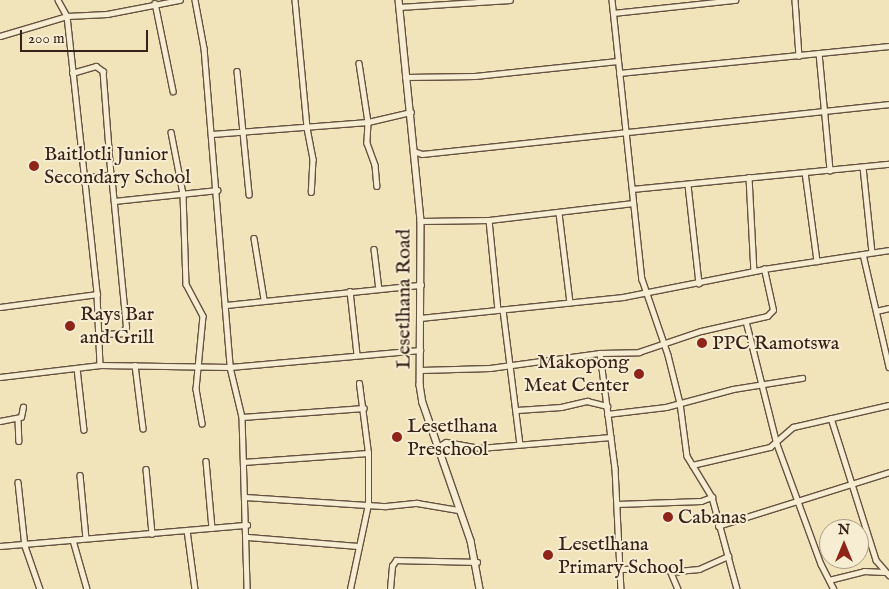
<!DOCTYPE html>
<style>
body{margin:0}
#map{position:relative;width:889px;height:589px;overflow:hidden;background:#f1e3ba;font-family:"IM FELL English",serif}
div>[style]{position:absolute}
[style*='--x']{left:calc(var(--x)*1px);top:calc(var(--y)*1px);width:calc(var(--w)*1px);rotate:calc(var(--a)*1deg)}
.roads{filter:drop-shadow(1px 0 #655240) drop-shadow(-1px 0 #655240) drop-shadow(0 1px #655240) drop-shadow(0 -1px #655240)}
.minor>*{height:4.5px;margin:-2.25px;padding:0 2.25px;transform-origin:2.25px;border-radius:2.25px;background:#f6edd2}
.tertiary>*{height:5.5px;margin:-2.75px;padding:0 2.75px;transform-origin:2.75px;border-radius:2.75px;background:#f6edd2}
.dots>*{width:14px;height:14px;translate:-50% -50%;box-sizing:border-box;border:2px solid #f6edd2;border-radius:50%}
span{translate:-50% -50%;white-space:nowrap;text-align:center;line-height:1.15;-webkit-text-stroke:4px #f6edd2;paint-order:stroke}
.poi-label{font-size:20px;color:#362218}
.left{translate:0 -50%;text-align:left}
.right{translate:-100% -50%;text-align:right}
.street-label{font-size:20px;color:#362218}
.north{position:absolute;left:819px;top:519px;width:50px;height:50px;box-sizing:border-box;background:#f6edd2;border:1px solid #a99c88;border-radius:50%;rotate:0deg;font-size:14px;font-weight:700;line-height:20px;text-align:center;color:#362218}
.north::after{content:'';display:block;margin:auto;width:18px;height:22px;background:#8f2418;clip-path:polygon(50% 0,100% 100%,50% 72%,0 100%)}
.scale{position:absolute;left:20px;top:30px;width:128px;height:22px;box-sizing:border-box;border:2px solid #362218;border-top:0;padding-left:6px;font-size:15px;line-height:18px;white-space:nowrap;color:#362218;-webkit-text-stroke:4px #f6edd2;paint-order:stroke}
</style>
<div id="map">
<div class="roads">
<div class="minor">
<i style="--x:58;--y:0;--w:18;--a:61"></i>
<i style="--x:67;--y:16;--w:280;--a:83.8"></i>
<i style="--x:97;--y:294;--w:71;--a:87.6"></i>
<i style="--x:195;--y:0;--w:49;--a:79.4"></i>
<i style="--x:204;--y:48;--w:320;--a:85.3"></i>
<i style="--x:230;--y:367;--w:51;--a:76.5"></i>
<i style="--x:242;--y:417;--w:172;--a:88.3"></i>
<i style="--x:295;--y:0;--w:129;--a:84.6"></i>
<i style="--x:307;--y:128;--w:32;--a:79"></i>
<i style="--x:313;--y:159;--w:33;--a:93"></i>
<i style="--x:612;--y:0;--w:281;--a:83.9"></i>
<i style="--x:642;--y:279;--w:80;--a:71.1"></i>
<i style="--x:668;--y:355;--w:49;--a:76"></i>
<i style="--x:680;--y:403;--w:53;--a:82.5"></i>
<i style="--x:687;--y:456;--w:48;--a:58.6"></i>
<i style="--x:712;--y:497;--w:95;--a:74.8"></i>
<i style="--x:795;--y:0;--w:56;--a:85.9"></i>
<i style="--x:155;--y:3;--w:90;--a:78.4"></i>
<i style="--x:399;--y:7;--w:111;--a:-3.6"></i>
<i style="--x:613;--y:13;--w:123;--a:-6.1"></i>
<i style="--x:0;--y:36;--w:70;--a:-16.6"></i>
<i style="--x:67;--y:16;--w:40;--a:-2.9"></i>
<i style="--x:107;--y:14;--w:74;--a:-10.9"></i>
<i style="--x:819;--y:53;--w:118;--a:84.6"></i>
<i style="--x:359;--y:63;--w:60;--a:81.3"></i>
<i style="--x:368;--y:122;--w:21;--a:93"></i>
<i style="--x:367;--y:143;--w:23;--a:70"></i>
<i style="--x:375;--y:165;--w:21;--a:85"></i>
<i style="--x:237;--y:71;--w:124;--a:84.4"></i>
<i style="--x:72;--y:73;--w:25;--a:-16"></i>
<i style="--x:96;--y:66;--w:9;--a:36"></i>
<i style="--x:103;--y:71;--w:104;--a:85.6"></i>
<i style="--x:111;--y:175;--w:28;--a:174"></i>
<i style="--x:619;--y:73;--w:271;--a:-5.7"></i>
<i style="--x:405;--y:77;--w:70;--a:-0.8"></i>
<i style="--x:475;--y:76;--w:143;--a:-6"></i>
<i style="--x:171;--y:132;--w:63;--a:79"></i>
<i style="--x:183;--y:194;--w:90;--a:88.1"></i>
<i style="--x:186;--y:284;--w:36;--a:62"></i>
<i style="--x:203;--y:316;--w:73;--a:95.5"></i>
<i style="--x:196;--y:389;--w:35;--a:80"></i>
<i style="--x:212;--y:134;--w:156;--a:-4.4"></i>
<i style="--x:368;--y:122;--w:44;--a:-13.1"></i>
<i style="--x:413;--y:151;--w:9;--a:18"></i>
<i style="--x:422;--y:154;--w:470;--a:-6.1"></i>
<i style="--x:863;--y:167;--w:85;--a:84"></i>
<i style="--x:805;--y:172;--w:90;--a:82.3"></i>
<i style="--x:749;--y:177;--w:94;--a:87"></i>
<i style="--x:688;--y:185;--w:99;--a:83.6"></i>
<i style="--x:632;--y:189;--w:258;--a:-5.6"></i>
<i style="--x:114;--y:201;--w:104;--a:-6.1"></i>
<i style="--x:559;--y:213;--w:90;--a:83"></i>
<i style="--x:489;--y:220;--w:90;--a:84.3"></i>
<i style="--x:421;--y:221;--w:68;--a:-0.8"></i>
<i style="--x:489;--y:220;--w:145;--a:-6.7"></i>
<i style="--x:254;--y:238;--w:62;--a:80.7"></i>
<i style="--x:374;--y:249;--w:39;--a:83"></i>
<i style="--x:863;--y:254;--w:116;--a:77"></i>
<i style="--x:350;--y:291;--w:63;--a:83.7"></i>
<i style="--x:226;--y:305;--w:196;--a:-5.9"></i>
<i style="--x:0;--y:307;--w:98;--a:-7.6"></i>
<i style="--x:503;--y:310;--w:135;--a:82.8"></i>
<i style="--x:876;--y:311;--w:13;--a:-13"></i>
<i style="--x:420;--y:318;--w:204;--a:-5.9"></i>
<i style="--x:623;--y:297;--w:144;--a:-11.2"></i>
<i style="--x:764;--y:269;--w:126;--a:-8.6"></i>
<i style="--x:746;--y:321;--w:127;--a:75.9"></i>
<i style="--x:777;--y:444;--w:128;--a:69.9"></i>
<i style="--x:821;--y:564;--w:28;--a:63"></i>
<i style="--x:99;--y:334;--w:23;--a:-2"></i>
<i style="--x:122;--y:333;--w:7;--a:-56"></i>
<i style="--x:126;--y:327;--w:153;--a:-95.6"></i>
<i style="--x:600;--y:353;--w:116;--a:82.6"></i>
<i style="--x:615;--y:468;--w:121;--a:87.2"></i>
<i style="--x:135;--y:365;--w:64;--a:82.8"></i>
<i style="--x:77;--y:368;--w:62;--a:83.6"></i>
<i style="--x:421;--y:370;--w:69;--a:-1.7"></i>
<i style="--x:490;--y:368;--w:111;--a:-7.8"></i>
<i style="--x:600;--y:353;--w:39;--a:-1"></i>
<i style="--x:639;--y:352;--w:65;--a:-18.7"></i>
<i style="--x:701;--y:331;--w:68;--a:-12.8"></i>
<i style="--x:767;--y:316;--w:8;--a:-45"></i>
<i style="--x:773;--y:310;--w:42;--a:-102.4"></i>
<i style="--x:0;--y:377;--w:101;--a:-6.8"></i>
<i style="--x:100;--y:365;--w:130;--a:0.9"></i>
<i style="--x:230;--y:367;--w:191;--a:-5.1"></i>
<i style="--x:517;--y:410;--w:44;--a:-3.9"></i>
<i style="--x:561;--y:407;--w:27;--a:-13"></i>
<i style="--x:587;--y:401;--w:21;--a:14"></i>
<i style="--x:607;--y:414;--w:59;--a:-6.8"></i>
<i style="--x:666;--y:407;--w:69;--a:-15"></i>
<i style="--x:733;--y:389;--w:70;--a:-9.1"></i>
<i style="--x:242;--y:417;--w:122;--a:-4.2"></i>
<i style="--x:18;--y:418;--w:23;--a:88"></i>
<i style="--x:831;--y:418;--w:149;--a:72.4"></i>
<i style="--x:876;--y:560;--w:20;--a:49"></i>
<i style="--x:0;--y:421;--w:21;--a:-11"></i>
<i style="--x:21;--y:417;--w:10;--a:-79"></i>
<i style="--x:438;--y:447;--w:9;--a:-32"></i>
<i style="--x:446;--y:442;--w:35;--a:10"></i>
<i style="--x:480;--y:448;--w:131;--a:-4.8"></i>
<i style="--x:206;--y:461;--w:67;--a:84.9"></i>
<i style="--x:243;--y:462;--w:125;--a:-4.1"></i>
<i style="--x:692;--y:465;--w:80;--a:-13"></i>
<i style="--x:770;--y:447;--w:30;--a:-41"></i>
<i style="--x:793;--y:427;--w:98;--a:-12.9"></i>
<i style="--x:146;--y:469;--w:65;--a:84.7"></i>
<i style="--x:80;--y:475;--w:63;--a:84.6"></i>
<i style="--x:18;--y:482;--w:64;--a:83.8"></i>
<i style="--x:25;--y:546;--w:46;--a:70.8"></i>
<i style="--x:245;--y:497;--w:141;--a:3.7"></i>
<i style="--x:386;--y:506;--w:31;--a:-6"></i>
<i style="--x:417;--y:503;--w:43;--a:9.5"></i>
<i style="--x:617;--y:504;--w:84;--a:-2"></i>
<i style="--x:701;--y:501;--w:12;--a:-20"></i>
<i style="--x:718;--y:526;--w:179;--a:-17.5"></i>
<i style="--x:187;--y:530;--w:60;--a:82.3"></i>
<i style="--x:248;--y:537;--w:110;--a:4.7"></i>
<i style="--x:73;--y:540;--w:51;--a:74.1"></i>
<i style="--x:0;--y:546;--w:248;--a:-4.9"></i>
<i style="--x:669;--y:568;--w:9;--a:21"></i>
<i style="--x:677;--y:571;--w:22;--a:-5"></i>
<i style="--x:699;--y:569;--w:32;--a:-24"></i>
<i style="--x:620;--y:569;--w:49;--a:-1.2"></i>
<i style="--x:669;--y:568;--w:23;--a:67"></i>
<i style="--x:829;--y:580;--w:36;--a:-14"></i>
<i style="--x:864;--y:571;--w:20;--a:3"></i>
<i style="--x:350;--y:589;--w:87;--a:-78"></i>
<i style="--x:368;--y:504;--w:51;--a:-90"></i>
<i style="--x:368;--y:453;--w:70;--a:-97.4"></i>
<i style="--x:390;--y:589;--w:23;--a:-85"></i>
<i style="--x:392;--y:566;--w:7;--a:-56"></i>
<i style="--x:396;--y:560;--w:81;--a:1.4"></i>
</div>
<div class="tertiary">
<i style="--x:399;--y:0;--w:222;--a:84.3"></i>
<i style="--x:421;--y:221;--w:164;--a:90.3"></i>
<i style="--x:420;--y:385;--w:18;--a:81"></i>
<i style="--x:423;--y:403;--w:146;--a:70.8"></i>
<i style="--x:471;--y:541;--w:49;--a:79.4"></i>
</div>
</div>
<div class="dots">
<i style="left:34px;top:166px;background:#8f2418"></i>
<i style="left:70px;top:326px;background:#8f2418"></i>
<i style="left:702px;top:343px;background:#8f2418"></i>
<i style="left:639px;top:374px;background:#8f2418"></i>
<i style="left:397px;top:437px;background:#8f2418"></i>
<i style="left:668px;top:517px;background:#8f2418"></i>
<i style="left:548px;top:555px;background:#8f2418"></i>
</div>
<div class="poi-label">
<span class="left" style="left:44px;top:166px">Baitlotli Junior<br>Secondary School</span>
<span class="left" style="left:80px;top:326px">Rays Bar<br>and Grill</span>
<span class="left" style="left:712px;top:343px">PPC Ramotswa</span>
<span class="right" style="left:629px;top:374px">Makopong<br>Meat Center</span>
<span class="left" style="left:407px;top:438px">Lesetlhana<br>Preschool</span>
<span class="left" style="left:678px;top:517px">Cabanas</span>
<span class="left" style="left:558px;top:556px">Lesetlhana<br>Primary School</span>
</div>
<div class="street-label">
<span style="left:404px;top:299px;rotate:-90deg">Lesetlhana Road</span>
</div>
<div class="north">N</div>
<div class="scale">200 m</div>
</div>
